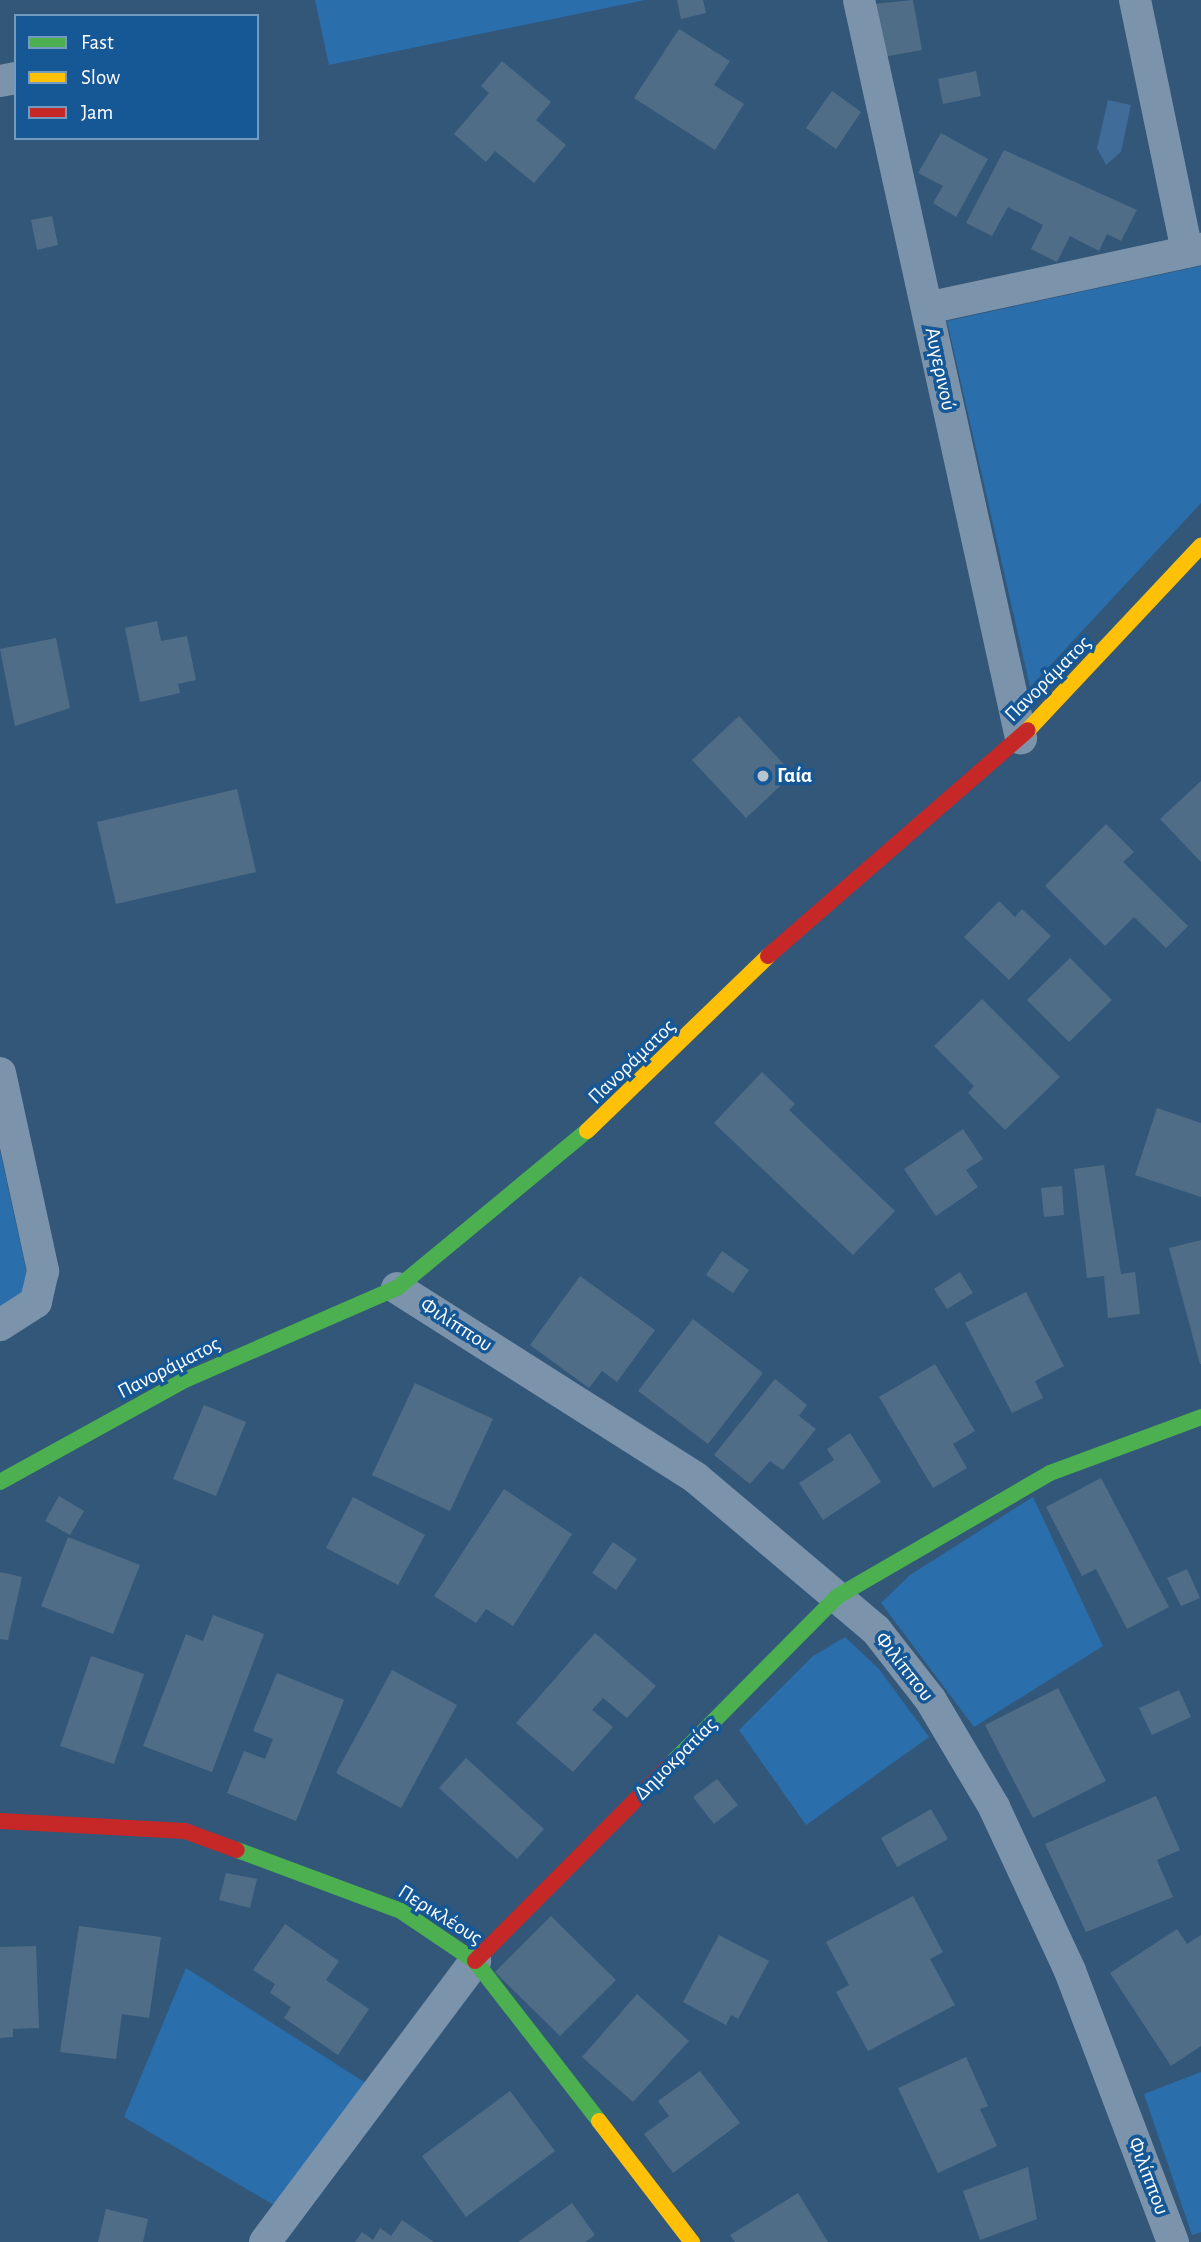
<!DOCTYPE html>
<meta charset="utf-8">
<style>
body{margin:0}
#map{position:relative;width:1201px;height:2242px;overflow:hidden;background:#335779;font-family:"Alegreya Sans",sans-serif}
div>[style]{position:absolute}
[style*='--x']{left:calc(var(--x)*1px);top:calc(var(--y)*1px);width:calc(var(--w)*1px);rotate:calc(var(--a)*1deg)}
.green>*{inset:0;background:#2a6eac}
.water>*{inset:0;background:#3f6c98}
.building>*{inset:0;background:#506d88}
.street>*{height:32px;margin:-16px;padding:0 16px;transform-origin:16px;border-radius:16px;background:#7c94ab}
.fast>*{height:16px;margin:-8px;padding:0 8px;transform-origin:8px;border-radius:8px;background:#4caf50}
.slow>*{height:16px;margin:-8px;padding:0 8px;transform-origin:8px;border-radius:8px;background:#ffc107}
.jam>*{height:16px;margin:-8px;padding:0 8px;transform-origin:8px;border-radius:8px;background:#c62828}
.dots>*{width:19px;height:19px;translate:-50% -50%;box-sizing:border-box;border:4px solid #165896;border-radius:50%}
span{translate:-50% -50%;white-space:nowrap;text-align:center;line-height:1.15;-webkit-text-stroke:7px #165896;paint-order:stroke}
.street-label{font-size:21px;color:#fff}
.poi-label{font-size:21px;color:#fff;font-weight:700}
.left{translate:0 -50%;text-align:left}
.legend{position:absolute;left:14px;top:14px;width:245px;height:126px;box-sizing:border-box;background:#165896;border:2px solid #739bc0;margin:0;padding:9px 12px;list-style:none;font-size:21px;color:#fff}
.legend li{display:flex;align-items:center;gap:14px;height:35px}
.legend b{width:35px;border:2px solid #739bc0}
</style>
<div id="map">
<div class="green">
<i style="clip-path:polygon(315px 0,645px 0,329px 65px)"></i>
<i style="clip-path:polygon(1201px 266px,1201px 503px,1030px 687px,947px 321px)"></i>
<i style="clip-path:polygon(0 1151px,27px 1274px,25px 1302px,0 1319px)"></i>
<i style="clip-path:polygon(1033px 1497px,1103px 1646px,974px 1727px,881px 1603px,910px 1575px)"></i>
<i style="clip-path:polygon(845px 1637px,879px 1669px,929px 1737px,806px 1825px,739px 1730px,813px 1656px)"></i>
<i style="clip-path:polygon(186px 1968px,369px 2085px,279px 2208px,124px 2117px)"></i>
<i style="clip-path:polygon(1201px 2072px,1201px 2232px,1192px 2235px,1144px 2094px)"></i>
</div>
<div class="water">
<i style="clip-path:polygon(1108px 100px,1131px 105px,1121px 152px,1106px 165px,1097px 148px)"></i>
</div>
<div class="building">
<i style="clip-path:polygon(677px 0,703px 0,706px 13px,681px 19px)"></i>
<i style="clip-path:polygon(913px 0,922px 50px,883px 57px,874px 4px)"></i>
<i style="clip-path:polygon(679px 29px,730px 61px,714px 85px,744px 104px,715px 150px,634px 98px)"></i>
<i style="clip-path:polygon(502px 61px,551px 102px,536px 120px,566px 145px,534px 183px,495px 151px,486px 162px,454px 134px,489px 93px,481px 86px)"></i>
<i style="clip-path:polygon(976px 71px,981px 96px,943px 104px,938px 79px)"></i>
<i style="clip-path:polygon(832px 91px,861px 112px,836px 149px,806px 128px)"></i>
<i style="clip-path:polygon(941px 133px,988px 159px,956px 217px,933px 203px,943px 186px,918px 173px)"></i>
<i style="clip-path:polygon(1004px 150px,1137px 210px,1121px 241px,1107px 234px,1099px 251px,1070px 236px,1057px 262px,1031px 249px,1043px 225px,1008px 207px,992px 236px,966px 223px)"></i>
<i style="clip-path:polygon(52px 216px,58px 245px,37px 250px,31px 220px)"></i>
<i style="clip-path:polygon(157px 621px,161px 641px,187px 636px,196px 680px,178px 684px,180px 693px,140px 702px,125px 628px)"></i>
<i style="clip-path:polygon(56px 638px,70px 708px,15px 726px,0 649px)"></i>
<i style="clip-path:polygon(739px 716px,793px 774px,746px 818px,692px 760px)"></i>
<i style="clip-path:polygon(1201px 781px,1201px 862px,1160px 819px)"></i>
<i style="clip-path:polygon(237px 789px,256px 872px,116px 904px,97px 822px)"></i>
<i style="clip-path:polygon(1106px 824px,1134px 852px,1123px 862px,1188px 926px,1166px 948px,1134px 917px,1105px 946px,1045px 886px)"></i>
<i style="clip-path:polygon(999px 901px,1015px 917px,1022px 909px,1051px 936px,1009px 980px,964px 937px)"></i>
<i style="clip-path:polygon(1070px 958px,1112px 1000px,1069px 1042px,1027px 1000px)"></i>
<i style="clip-path:polygon(982px 999px,1060px 1077px,1005px 1130px,968px 1093px,974px 1086px,934px 1046px)"></i>
<i style="clip-path:polygon(762px 1072px,795px 1104px,789px 1110px,895px 1211px,853px 1255px,714px 1123px)"></i>
<i style="clip-path:polygon(1157px 1108px,1201px 1123px,1201px 1197px,1135px 1175px)"></i>
<i style="clip-path:polygon(963px 1129px,983px 1159px,966px 1170px,978px 1187px,936px 1216px,904px 1169px)"></i>
<i style="clip-path:polygon(1104px 1165px,1121px 1274px,1135px 1272px,1140px 1314px,1108px 1318px,1104px 1276px,1087px 1278px,1074px 1169px)"></i>
<i style="clip-path:polygon(1062px 1186px,1064px 1215px,1044px 1217px,1041px 1188px)"></i>
<i style="clip-path:polygon(1201px 1240px,1201px 1364px,1200px 1364px,1169px 1248px)"></i>
<i style="clip-path:polygon(722px 1251px,749px 1270px,733px 1293px,706px 1275px)"></i>
<i style="clip-path:polygon(960px 1272px,973px 1293px,947px 1309px,934px 1289px)"></i>
<i style="clip-path:polygon(580px 1276px,655px 1330px,617px 1382px,602px 1371px,589px 1388px,530px 1345px)"></i>
<i style="clip-path:polygon(1026px 1292px,1064px 1366px,1035px 1381px,1043px 1398px,1012px 1413px,965px 1323px)"></i>
<i style="clip-path:polygon(693px 1319px,763px 1373px,708px 1444px,638px 1391px)"></i>
<i style="clip-path:polygon(935px 1364px,975px 1431px,953px 1444px,967px 1468px,933px 1488px,879px 1397px)"></i>
<i style="clip-path:polygon(775px 1379px,807px 1405px,799px 1416px,816px 1429px,783px 1470px,770px 1461px,750px 1484px,714px 1455px)"></i>
<i style="clip-path:polygon(415px 1383px,493px 1419px,450px 1511px,372px 1475px)"></i>
<i style="clip-path:polygon(204px 1405px,246px 1422px,216px 1496px,173px 1479px)"></i>
<i style="clip-path:polygon(850px 1433px,881px 1482px,823px 1520px,799px 1483px,834px 1460px,827px 1449px)"></i>
<i style="clip-path:polygon(1101px 1478px,1169px 1607px,1127px 1629px,1096px 1569px,1082px 1576px,1046px 1507px)"></i>
<i style="clip-path:polygon(504px 1489px,572px 1534px,513px 1626px,486px 1609px,476px 1623px,434px 1596px)"></i>
<i style="clip-path:polygon(59px 1496px,84px 1511px,70px 1535px,45px 1521px)"></i>
<i style="clip-path:polygon(353px 1497px,425px 1535px,398px 1585px,326px 1548px)"></i>
<i style="clip-path:polygon(68px 1537px,140px 1565px,113px 1634px,41px 1606px)"></i>
<i style="clip-path:polygon(613px 1542px,637px 1559px,616px 1590px,592px 1573px)"></i>
<i style="clip-path:polygon(1187px 1569px,1200px 1598px,1181px 1606px,1167px 1578px)"></i>
<i style="clip-path:polygon(0 1572px,22px 1577px,8px 1640px,0 1639px)"></i>
<i style="clip-path:polygon(213px 1615px,264px 1634px,212px 1772px,143px 1746px,186px 1634px,203px 1641px)"></i>
<i style="clip-path:polygon(595px 1633px,656px 1686px,627px 1718px,603px 1698px,592px 1710px,613px 1727px,573px 1772px,516px 1723px)"></i>
<i style="clip-path:polygon(91px 1656px,144px 1674px,114px 1764px,60px 1746px)"></i>
<i style="clip-path:polygon(392px 1670px,457px 1705px,401px 1808px,336px 1773px)"></i>
<i style="clip-path:polygon(277px 1673px,344px 1700px,296px 1821px,227px 1793px,244px 1751px,265px 1759px,273px 1739px,253px 1731px)"></i>
<i style="clip-path:polygon(1058px 1688px,1106px 1781px,1033px 1818px,985px 1725px)"></i>
<i style="clip-path:polygon(1179px 1690px,1191px 1717px,1152px 1735px,1139px 1708px)"></i>
<i style="clip-path:polygon(466px 1758px,544px 1829px,517px 1859px,439px 1788px)"></i>
<i style="clip-path:polygon(717px 1779px,738px 1805px,714px 1824px,693px 1797px)"></i>
<i style="clip-path:polygon(1156px 1796px,1180px 1850px,1157px 1860px,1173px 1897px,1086px 1932px,1045px 1844px)"></i>
<i style="clip-path:polygon(931px 1809px,948px 1839px,897px 1867px,881px 1838px)"></i>
<i style="clip-path:polygon(226px 1873px,257px 1879px,250px 1908px,219px 1900px)"></i>
<i style="clip-path:polygon(913px 1896px,943px 1952px,930px 1959px,955px 2005px,868px 2051px,836px 1992px,849px 1985px,826px 1942px)"></i>
<i style="clip-path:polygon(551px 1916px,616px 1980px,560px 2036px,495px 1972px)"></i>
<i style="clip-path:polygon(285px 1924px,339px 1961px,326px 1980px,369px 2009px,338px 2055px,284px 2018px,291px 2007px,270px 1993px,275px 1984px,253px 1970px)"></i>
<i style="clip-path:polygon(79px 1926px,161px 1937px,149px 2018px,122px 2014px,116px 2059px,60px 2052px)"></i>
<i style="clip-path:polygon(1177px 1929px,1187px 1944px,1201px 1935px,1201px 2046px,1171px 2066px,1110px 1973px)"></i>
<i style="clip-path:polygon(719px 1935px,769px 1961px,738px 2019px,731px 2015px,726px 2025px,683px 2002px)"></i>
<i style="clip-path:polygon(36px 1946px,39px 2028px,13px 2029px,13px 2037px,0 2038px,0 1947px)"></i>
<i style="clip-path:polygon(637px 1994px,689px 2041px,633px 2102px,582px 2057px)"></i>
<i style="clip-path:polygon(966px 2057px,988px 2106px,980px 2109px,997px 2146px,938px 2173px,898px 2088px)"></i>
<i style="clip-path:polygon(700px 2071px,740px 2123px,673px 2173px,644px 2134px,669px 2116px,658px 2101px)"></i>
<i style="clip-path:polygon(510px 2091px,555px 2151px,466px 2217px,422px 2156px)"></i>
<i style="clip-path:polygon(1028px 2167px,1037px 2219px,980px 2240px,963px 2191px)"></i>
<i style="clip-path:polygon(798px 2193px,828px 2242px,735px 2242px,730px 2235px)"></i>
<i style="clip-path:polygon(572px 2203px,595px 2235px,585px 2242px,518px 2242px)"></i>
<i style="clip-path:polygon(106px 2209px,148px 2219px,143px 2242px,98px 2242px)"></i>
<i style="clip-path:polygon(402px 2220px,434px 2242px,355px 2242px,362px 2232px,373px 2240px,380px 2228px,391px 2236px)"></i>
</div>
<div class="street">
<i style="--x:859;--y:0;--w:756;--a:77.62"></i>
<i style="--x:1135;--y:0;--w:257;--a:78.3"></i>
<i style="--x:0;--y:81;--w:16;--a:-11"></i>
<i style="--x:927;--y:308;--w:280;--a:-12.2"></i>
<i style="--x:0;--y:1073;--w:203;--a:77.7"></i>
<i style="--x:43;--y:1271;--w:32;--a:103"></i>
<i style="--x:36;--y:1302;--w:43;--a:147.4"></i>
<i style="--x:397;--y:1288;--w:354;--a:32.4"></i>
<i style="--x:696;--y:1478;--w:236;--a:40.2"></i>
<i style="--x:876;--y:1630;--w:88;--a:52"></i>
<i style="--x:930;--y:1699;--w:126;--a:59.3"></i>
<i style="--x:994;--y:1807;--w:181;--a:65.1"></i>
<i style="--x:1070;--y:1971;--w:290;--a:69.2"></i>
<i style="--x:265;--y:2242;--w:351;--a:-53.2"></i>
</div>
<div class="fast">
<i style="--x:0;--y:1482;--w:211;--a:-28.9"></i>
<i style="--x:185;--y:1380;--w:231;--a:-23.5"></i>
<i style="--x:397;--y:1288;--w:246;--a:-39.6"></i>
<i style="--x:673;--y:1762;--w:234;--a:-45.2"></i>
<i style="--x:838;--y:1596;--w:245;--a:-30.1"></i>
<i style="--x:1050;--y:1473;--w:161;--a:-20.3"></i>
<i style="--x:237;--y:1850;--w:175;--a:20.4"></i>
<i style="--x:401;--y:1911;--w:89;--a:34"></i>
<i style="--x:475;--y:1961;--w:202;--a:52.2"></i>
</div>
<div class="slow">
<i style="--x:1028;--y:730;--w:253;--a:-46.8"></i>
<i style="--x:587;--y:1131;--w:252;--a:-44"></i>
<i style="--x:599;--y:2121;--w:153;--a:52.5"></i>
</div>
<div class="jam">
<i style="--x:768;--y:956;--w:344;--a:-41"></i>
<i style="--x:0;--y:1821;--w:185;--a:3.1"></i>
<i style="--x:185;--y:1831;--w:55;--a:20.1"></i>
<i style="--x:475;--y:1961;--w:281;--a:-45.1"></i>
</div>
<div class="dots">
<i style="left:763px;top:776px;background:#b8c4d0"></i>
</div>
<div class="street-label">
<span style="left:940px;top:369px;rotate:78deg">Αυγερινού</span>
<span style="left:1048px;top:679px;rotate:-45deg">Πανοράματος</span>
<span style="left:632px;top:1062px;rotate:-44deg">Πανοράματος</span>
<span style="left:456px;top:1325px;rotate:33deg">Φιλίππου</span>
<span style="left:169px;top:1368px;rotate:-27deg">Πανοράματος</span>
<span style="left:904px;top:1667px;rotate:52deg">Φιλίππου</span>
<span style="left:676px;top:1759px;rotate:-45deg">Δημοκρατίας</span>
<span style="left:440px;top:1915px;rotate:32deg">Περικλέους</span>
<span style="left:1148px;top:2176px;rotate:69deg">Φιλίππου</span>
</div>
<div class="poi-label">
<span class="left" style="left:777px;top:776px">Γαία</span>
</div>
<ul class="legend">
<li><b style="height:9px;background:#4caf50"></b>Fast</li>
<li><b style="height:9px;background:#ffc107"></b>Slow</li>
<li><b style="height:9px;background:#c62828"></b>Jam</li>
</ul>
</div>
